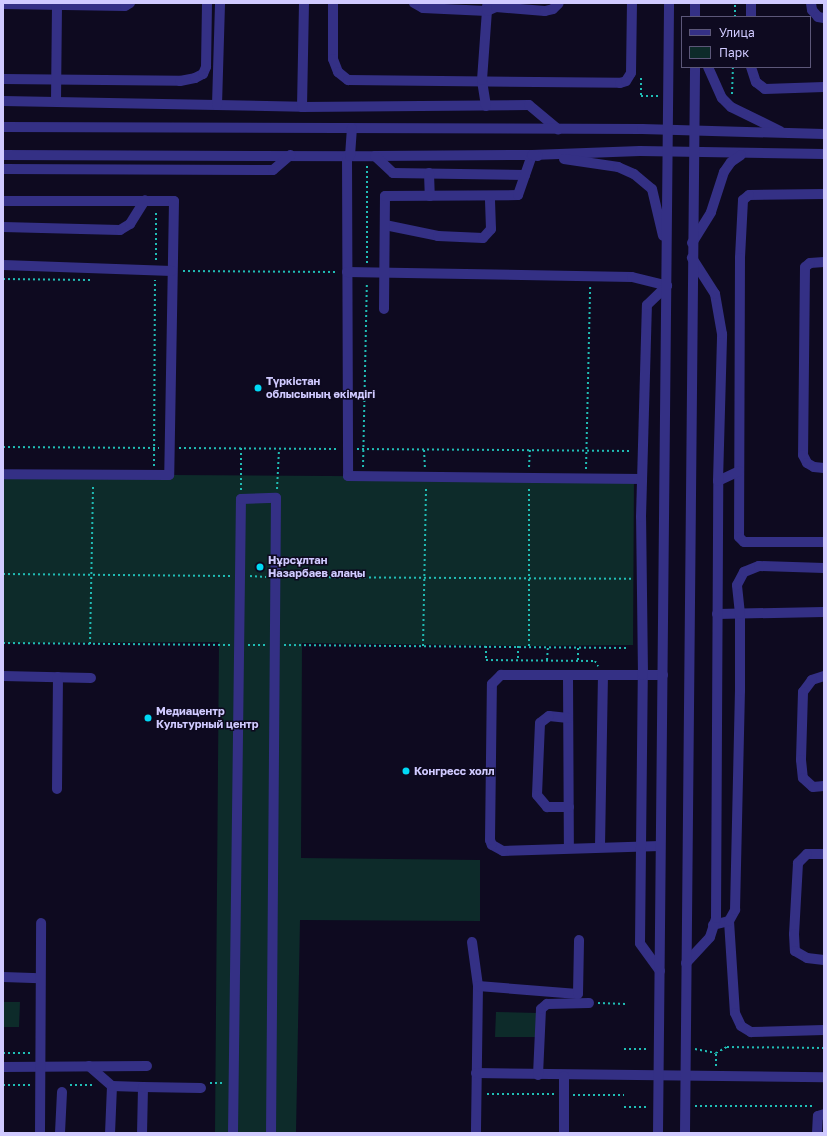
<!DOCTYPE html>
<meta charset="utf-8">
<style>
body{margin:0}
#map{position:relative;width:827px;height:1136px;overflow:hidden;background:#0e0a20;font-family:"Golos Text",sans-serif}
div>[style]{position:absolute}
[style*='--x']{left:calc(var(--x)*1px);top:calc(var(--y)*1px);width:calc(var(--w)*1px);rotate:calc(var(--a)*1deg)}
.green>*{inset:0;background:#0d2b2a}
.path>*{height:2px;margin-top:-1px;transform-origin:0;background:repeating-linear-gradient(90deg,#20bdb5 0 2px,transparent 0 5px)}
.minor>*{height:10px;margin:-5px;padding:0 5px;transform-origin:5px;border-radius:5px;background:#343085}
.dots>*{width:11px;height:11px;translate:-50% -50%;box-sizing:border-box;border:2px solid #0e0a20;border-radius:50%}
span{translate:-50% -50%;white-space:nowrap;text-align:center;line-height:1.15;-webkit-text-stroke:3px #0e0a20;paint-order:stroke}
.poi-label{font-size:11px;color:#d0caff;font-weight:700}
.left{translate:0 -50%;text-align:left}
.frame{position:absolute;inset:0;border:4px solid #d0caff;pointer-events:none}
.legend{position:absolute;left:681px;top:16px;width:130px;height:52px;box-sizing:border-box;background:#0e0a20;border:1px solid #5c5779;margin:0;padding:5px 7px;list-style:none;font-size:12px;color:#d0caff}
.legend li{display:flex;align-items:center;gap:8px;height:20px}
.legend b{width:20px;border:1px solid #5c5779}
</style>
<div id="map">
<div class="green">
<i style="clip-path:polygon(3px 474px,634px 478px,633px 645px,529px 646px,302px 643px,301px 858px,480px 860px,480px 921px,300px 920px,296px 1133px,215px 1133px,219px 642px,3px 643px)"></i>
<i style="clip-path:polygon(3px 1002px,20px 1002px,19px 1027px,3px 1027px)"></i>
<i style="clip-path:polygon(496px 1012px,537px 1013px,537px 1037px,495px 1037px)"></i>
</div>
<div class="path">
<i style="--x:735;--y:17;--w:14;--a:-90"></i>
<i style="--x:641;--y:78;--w:18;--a:90"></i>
<i style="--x:641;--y:96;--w:18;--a:0"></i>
<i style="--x:732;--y:94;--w:27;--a:-88"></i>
<i style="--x:367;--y:166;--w:97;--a:90"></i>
<i style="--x:156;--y:260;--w:50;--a:-90"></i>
<i style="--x:183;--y:271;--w:154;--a:0.4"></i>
<i style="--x:3;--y:279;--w:87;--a:0.7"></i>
<i style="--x:3;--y:447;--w:156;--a:0.4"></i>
<i style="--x:179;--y:448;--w:160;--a:0.4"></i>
<i style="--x:241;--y:448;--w:42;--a:90"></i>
<i style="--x:357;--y:449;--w:273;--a:0.4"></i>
<i style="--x:424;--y:450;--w:17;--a:87"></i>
<i style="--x:154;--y:466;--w:186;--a:-89.7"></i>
<i style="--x:363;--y:467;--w:185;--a:-88.8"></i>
<i style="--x:529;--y:467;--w:17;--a:-87"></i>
<i style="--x:586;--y:469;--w:183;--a:-88.7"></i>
<i style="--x:277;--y:489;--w:40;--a:-87.1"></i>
<i style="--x:3;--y:574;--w:227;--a:0.5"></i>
<i style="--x:250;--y:576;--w:16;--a:4"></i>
<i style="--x:284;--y:577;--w:348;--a:0.3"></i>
<i style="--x:3;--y:643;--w:227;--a:0.5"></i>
<i style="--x:90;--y:644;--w:159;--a:-88.9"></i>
<i style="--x:248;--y:645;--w:18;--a:0"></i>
<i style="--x:284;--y:645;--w:344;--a:0.5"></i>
<i style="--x:423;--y:646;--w:159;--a:-88.9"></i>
<i style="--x:486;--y:646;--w:14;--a:90"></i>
<i style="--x:486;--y:660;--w:109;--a:0.5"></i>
<i style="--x:595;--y:661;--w:6;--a:59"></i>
<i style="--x:518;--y:646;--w:14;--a:90"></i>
<i style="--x:529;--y:646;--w:158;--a:-90"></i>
<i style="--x:547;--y:660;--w:13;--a:-86"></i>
<i style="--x:578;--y:660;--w:12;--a:-90"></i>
<i style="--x:598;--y:1003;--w:28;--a:2"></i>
<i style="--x:624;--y:1049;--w:25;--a:0"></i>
<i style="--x:695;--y:1049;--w:21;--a:11"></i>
<i style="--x:716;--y:1053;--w:13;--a:-29"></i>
<i style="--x:727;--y:1047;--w:97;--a:0.6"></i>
<i style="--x:3;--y:1053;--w:27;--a:0"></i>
<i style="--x:716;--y:1066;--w:13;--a:-90"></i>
<i style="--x:210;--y:1083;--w:14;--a:0"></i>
<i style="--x:3;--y:1085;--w:27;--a:0"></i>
<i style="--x:70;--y:1085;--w:24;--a:0"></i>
<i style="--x:487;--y:1094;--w:68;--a:0"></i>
<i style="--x:573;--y:1095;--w:51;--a:0"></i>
<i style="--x:695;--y:1106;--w:120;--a:0"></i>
<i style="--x:624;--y:1107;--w:25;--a:0"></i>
</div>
<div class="minor">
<i style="--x:333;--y:3;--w:56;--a:90"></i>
<i style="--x:333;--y:59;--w:14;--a:69"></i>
<i style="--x:338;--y:72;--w:13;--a:39"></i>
<i style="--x:348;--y:80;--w:272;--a:0.6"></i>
<i style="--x:620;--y:83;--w:6;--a:-18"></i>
<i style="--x:626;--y:81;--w:9;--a:-58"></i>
<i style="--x:631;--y:73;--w:70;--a:-89.2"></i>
<i style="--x:414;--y:3;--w:10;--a:29"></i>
<i style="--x:423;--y:8;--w:64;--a:2.7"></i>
<i style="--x:487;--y:11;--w:5;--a:-90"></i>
<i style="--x:751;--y:3;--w:14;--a:90"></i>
<i style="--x:811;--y:3;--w:7;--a:82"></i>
<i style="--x:812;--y:10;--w:9;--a:49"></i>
<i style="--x:818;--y:17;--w:6;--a:9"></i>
<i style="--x:3;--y:4;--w:122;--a:0.9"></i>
<i style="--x:125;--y:6;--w:6;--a:-31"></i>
<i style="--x:695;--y:17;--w:14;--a:-90"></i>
<i style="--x:708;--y:67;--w:34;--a:66"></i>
<i style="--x:722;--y:98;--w:13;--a:45"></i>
<i style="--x:731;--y:107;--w:55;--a:26.1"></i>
<i style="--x:751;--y:67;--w:16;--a:72"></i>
<i style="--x:756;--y:82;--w:11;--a:38"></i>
<i style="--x:765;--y:89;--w:59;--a:-1.9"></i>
<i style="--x:3;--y:79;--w:177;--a:0.6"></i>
<i style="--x:180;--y:81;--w:15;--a:-11"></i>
<i style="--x:195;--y:78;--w:9;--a:-27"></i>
<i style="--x:203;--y:74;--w:8;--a:-67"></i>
<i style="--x:206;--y:67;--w:64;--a:-89.1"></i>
<i style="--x:3;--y:101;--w:299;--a:1.1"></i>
<i style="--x:302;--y:107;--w:227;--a:-0.5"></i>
<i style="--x:529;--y:105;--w:38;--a:40"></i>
<i style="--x:56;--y:101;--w:98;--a:-89.4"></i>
<i style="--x:217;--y:105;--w:102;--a:-88.3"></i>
<i style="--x:486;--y:106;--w:26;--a:-99"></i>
<i style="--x:482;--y:80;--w:69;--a:-85.9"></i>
<i style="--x:487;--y:11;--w:10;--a:-24"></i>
<i style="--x:496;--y:7;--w:49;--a:4.7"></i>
<i style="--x:545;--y:11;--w:8;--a:-14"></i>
<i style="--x:553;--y:9;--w:8;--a:-45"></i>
<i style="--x:302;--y:107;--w:104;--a:-88.9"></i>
<i style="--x:3;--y:127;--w:639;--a:0.18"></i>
<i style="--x:642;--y:129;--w:182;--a:1.6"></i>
<i style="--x:3;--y:155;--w:372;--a:0.2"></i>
<i style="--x:375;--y:156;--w:157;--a:-0.4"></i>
<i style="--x:532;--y:155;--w:108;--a:-2.1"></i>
<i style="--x:640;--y:151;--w:184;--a:0.9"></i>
<i style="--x:347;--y:156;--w:320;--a:89.8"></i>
<i style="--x:348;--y:476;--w:294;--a:0.6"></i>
<i style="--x:350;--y:156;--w:28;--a:-86"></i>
<i style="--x:375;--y:156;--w:25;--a:43"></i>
<i style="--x:393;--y:173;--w:132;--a:0.9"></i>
<i style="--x:564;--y:159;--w:55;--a:8.4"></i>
<i style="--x:618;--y:167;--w:17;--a:24"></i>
<i style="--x:634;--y:174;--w:23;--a:40"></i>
<i style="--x:652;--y:189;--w:48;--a:76.8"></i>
<i style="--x:3;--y:169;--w:270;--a:0.2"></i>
<i style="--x:273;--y:170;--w:23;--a:-41"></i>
<i style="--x:429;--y:173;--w:23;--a:88"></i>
<i style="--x:824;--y:194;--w:75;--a:179.2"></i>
<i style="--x:749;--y:195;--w:8;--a:140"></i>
<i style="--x:743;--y:200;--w:58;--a:93"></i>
<i style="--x:740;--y:258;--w:279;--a:90.2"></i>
<i style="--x:739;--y:537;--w:7;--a:45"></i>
<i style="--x:744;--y:542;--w:80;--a:0"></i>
<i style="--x:3;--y:201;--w:171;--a:0"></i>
<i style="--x:174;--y:201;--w:274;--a:91"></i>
<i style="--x:169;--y:475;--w:166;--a:-179.7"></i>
<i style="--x:385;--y:225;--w:54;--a:11.7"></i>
<i style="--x:438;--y:236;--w:45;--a:2.5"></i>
<i style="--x:483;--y:238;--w:12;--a:-48"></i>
<i style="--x:491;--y:229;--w:33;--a:-92"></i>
<i style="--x:3;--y:227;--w:117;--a:1.5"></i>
<i style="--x:120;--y:230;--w:12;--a:-31"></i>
<i style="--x:130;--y:224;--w:28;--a:-58"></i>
<i style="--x:692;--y:243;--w:36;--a:-58"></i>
<i style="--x:711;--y:212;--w:42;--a:-72"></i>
<i style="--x:724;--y:172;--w:12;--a:-55"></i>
<i style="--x:731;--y:162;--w:12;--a:-35"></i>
<i style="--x:824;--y:262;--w:14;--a:176"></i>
<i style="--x:810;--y:263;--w:6;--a:141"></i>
<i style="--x:805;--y:267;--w:188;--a:90.6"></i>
<i style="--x:803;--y:455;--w:9;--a:63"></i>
<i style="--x:807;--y:463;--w:8;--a:30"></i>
<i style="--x:814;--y:467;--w:10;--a:6"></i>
<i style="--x:3;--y:265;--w:169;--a:2"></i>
<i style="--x:347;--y:272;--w:285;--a:1"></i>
<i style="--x:632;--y:277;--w:36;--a:14"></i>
<i style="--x:384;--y:309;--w:113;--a:-89.5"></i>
<i style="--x:385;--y:196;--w:133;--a:-0.4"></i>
<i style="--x:518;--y:195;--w:42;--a:-70.7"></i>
<i style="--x:532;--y:155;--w:6;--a:9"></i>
<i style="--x:718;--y:481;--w:23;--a:-25"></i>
<i style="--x:717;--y:614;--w:107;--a:-1.1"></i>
<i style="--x:3;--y:676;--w:88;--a:1.3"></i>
<i style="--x:824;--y:676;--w:13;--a:162"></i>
<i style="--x:812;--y:680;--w:15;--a:127"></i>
<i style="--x:803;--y:692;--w:68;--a:91.7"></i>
<i style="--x:801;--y:760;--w:18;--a:84"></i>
<i style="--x:803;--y:778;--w:13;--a:42"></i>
<i style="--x:813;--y:787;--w:11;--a:-5"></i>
<i style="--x:568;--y:677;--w:170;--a:89.7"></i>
<i style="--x:568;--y:718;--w:19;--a:-174"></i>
<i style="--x:549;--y:716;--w:11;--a:142"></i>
<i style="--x:540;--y:723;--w:72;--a:92.4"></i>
<i style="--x:537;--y:795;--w:16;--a:50"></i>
<i style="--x:547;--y:807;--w:22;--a:0"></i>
<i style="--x:57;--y:789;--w:112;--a:-89.5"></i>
<i style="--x:600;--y:846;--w:170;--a:-89"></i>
<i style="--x:660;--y:846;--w:157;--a:178.2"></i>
<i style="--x:503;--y:851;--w:13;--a:-151"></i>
<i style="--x:492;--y:845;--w:5;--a:-112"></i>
<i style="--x:490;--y:840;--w:156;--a:-89.3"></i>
<i style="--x:492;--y:684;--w:13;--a:-45"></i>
<i style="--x:501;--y:675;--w:162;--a:0"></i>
<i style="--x:824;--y:854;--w:17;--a:180"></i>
<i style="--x:807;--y:854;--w:13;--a:135"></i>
<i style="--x:798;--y:863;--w:71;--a:93.2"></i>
<i style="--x:794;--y:934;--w:17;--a:87"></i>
<i style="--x:795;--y:951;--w:14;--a:30"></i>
<i style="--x:807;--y:958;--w:17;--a:7"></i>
<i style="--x:729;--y:921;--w:92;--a:86.3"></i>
<i style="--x:735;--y:1013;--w:14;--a:65"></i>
<i style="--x:741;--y:1026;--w:12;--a:31"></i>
<i style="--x:751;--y:1032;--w:73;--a:-1.6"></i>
<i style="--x:713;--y:925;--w:16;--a:-14"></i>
<i style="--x:729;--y:921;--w:13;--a:-61"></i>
<i style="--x:735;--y:910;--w:219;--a:-88.7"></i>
<i style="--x:740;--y:691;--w:77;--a:-90"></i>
<i style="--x:740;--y:614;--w:29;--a:-96"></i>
<i style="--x:737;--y:585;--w:15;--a:-62"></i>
<i style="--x:744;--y:572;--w:16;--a:-22"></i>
<i style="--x:759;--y:566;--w:65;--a:1.8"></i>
<i style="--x:472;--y:942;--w:44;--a:82.2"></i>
<i style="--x:478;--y:986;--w:147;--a:90.8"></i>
<i style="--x:686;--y:963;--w:35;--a:-47"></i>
<i style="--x:710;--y:937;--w:20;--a:-72"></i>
<i style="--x:716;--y:918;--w:437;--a:-89.7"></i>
<i style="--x:718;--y:481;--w:147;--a:-88.4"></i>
<i style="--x:722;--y:334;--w:41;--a:-99.9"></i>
<i style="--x:715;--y:294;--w:43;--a:-122.6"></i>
<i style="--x:660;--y:971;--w:34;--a:-126"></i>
<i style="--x:640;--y:943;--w:268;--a:-89.4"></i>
<i style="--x:643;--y:675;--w:158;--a:-90.7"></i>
<i style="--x:641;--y:517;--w:212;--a:-88.4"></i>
<i style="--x:647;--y:305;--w:28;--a:-44"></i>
<i style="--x:3;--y:977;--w:37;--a:2"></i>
<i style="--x:478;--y:986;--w:100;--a:4.6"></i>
<i style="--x:578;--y:994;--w:54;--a:-88.9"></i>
<i style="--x:89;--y:1066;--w:30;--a:41"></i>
<i style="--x:112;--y:1086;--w:47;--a:92.4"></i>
<i style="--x:3;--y:1067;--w:144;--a:-0.4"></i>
<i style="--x:476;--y:1073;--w:348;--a:0.7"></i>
<i style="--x:538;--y:1075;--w:66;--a:-87.4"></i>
<i style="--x:541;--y:1009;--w:8;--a:-40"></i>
<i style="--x:547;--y:1004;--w:42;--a:-1.4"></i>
<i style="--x:112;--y:1086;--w:31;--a:2"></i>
<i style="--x:143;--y:1087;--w:46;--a:91.2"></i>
<i style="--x:143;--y:1087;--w:58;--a:1"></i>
<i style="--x:40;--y:1133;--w:210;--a:-89.7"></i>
<i style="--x:60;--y:1133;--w:41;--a:-87.2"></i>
<i style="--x:233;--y:1133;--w:634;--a:-89.28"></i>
<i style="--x:241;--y:499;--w:35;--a:-2"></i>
<i style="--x:276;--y:498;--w:635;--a:90.45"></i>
<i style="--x:564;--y:1133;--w:57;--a:-90"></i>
<i style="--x:658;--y:1133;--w:1130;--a:-89.44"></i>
<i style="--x:685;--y:1133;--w:1066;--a:-89.46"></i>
<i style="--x:817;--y:1133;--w:17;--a:-87"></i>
<i style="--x:818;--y:1116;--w:6;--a:-18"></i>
</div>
<div class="dots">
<i style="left:258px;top:388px;background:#00d9f5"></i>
<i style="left:260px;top:567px;background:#00d9f5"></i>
<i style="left:148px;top:718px;background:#00d9f5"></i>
<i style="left:406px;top:771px;background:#00d9f5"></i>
</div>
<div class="poi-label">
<span class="left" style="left:266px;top:388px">Түркістан<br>облысының әкімдігі</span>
<span class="left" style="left:268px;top:567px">Нұрсұлтан<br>Назарбаев алаңы</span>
<span class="left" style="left:156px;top:718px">Медиацентр<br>Культурный центр</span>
<span class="left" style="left:414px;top:771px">Конгресс холл</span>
</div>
<div class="frame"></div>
<ul class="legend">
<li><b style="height:5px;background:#343085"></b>Улица</li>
<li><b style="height:11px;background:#0d2b2a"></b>Парк</li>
</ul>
</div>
